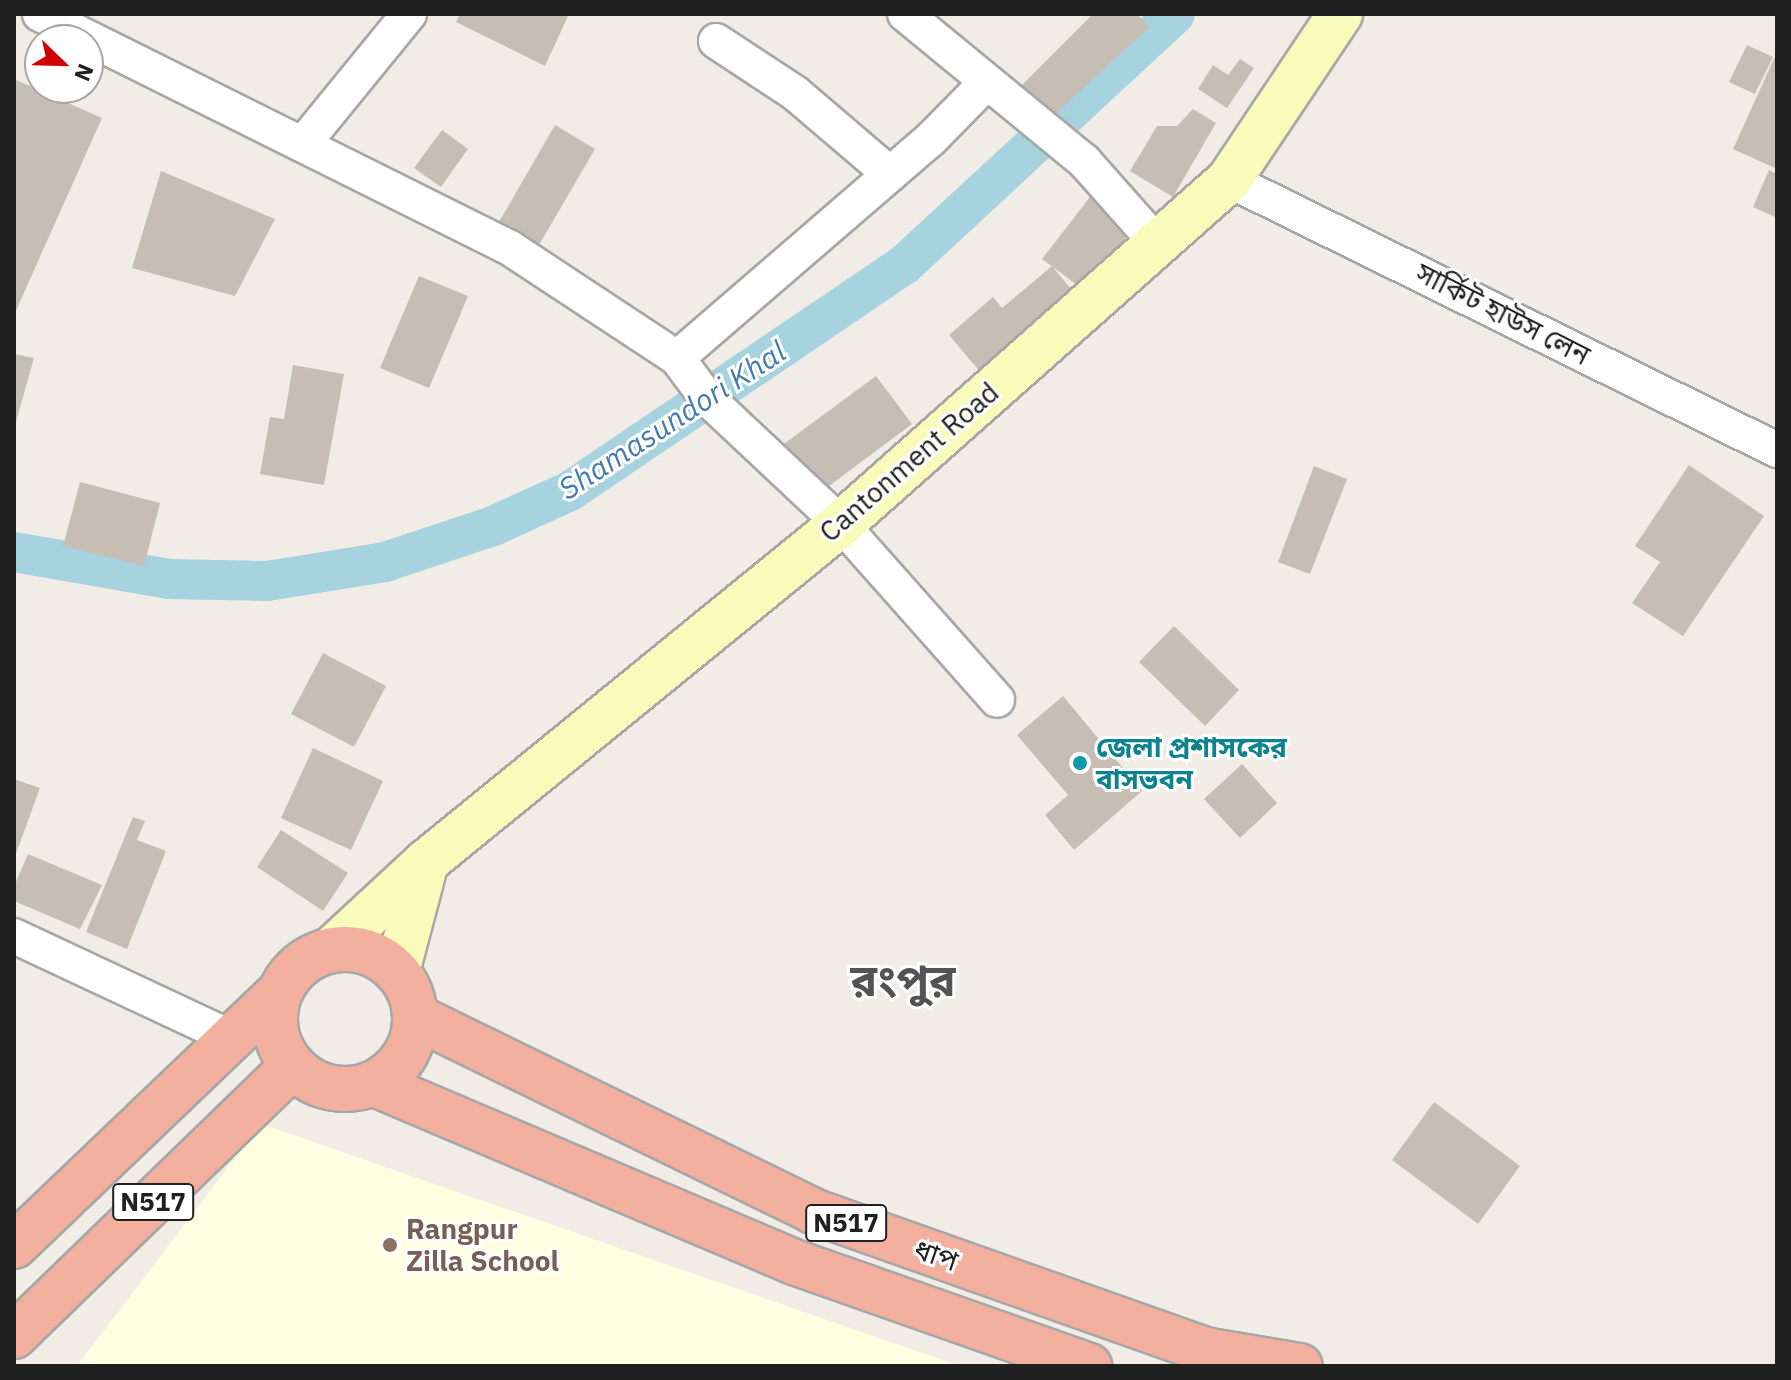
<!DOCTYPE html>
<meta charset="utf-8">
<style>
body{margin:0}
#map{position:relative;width:1791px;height:1380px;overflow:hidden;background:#f1ede6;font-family:"IBM Plex Sans","Noto Sans Bengali",sans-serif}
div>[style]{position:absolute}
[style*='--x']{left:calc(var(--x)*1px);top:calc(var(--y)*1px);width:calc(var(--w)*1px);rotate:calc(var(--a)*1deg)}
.education>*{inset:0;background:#fffee1}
.canal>*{height:40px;margin:-20px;padding:0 20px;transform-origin:20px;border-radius:20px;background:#a6d3df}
.building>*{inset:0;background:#c6bdb5}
.roads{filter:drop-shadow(2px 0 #a7a7a7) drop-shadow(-2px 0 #a7a7a7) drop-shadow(0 2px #a7a7a7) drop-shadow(0 -2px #a7a7a7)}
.minor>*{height:34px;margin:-17px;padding:0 17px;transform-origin:17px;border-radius:17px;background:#fff}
.secondary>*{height:44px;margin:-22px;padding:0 22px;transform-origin:22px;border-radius:22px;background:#f9fbba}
.trunk>*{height:44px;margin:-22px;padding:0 22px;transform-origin:22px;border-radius:22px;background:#f4b09f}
.trunk>.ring{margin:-22px;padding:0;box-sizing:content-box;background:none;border:44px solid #f4b09f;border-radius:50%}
.dots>*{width:22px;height:22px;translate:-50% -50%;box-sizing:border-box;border:4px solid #fff;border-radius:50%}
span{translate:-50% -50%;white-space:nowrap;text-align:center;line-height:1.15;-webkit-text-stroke:6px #fff;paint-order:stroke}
.shield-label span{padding:2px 6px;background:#fff;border:2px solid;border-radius:6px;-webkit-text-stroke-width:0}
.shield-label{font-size:26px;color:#202020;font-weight:700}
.street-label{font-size:28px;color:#202020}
.culture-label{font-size:28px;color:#0d838f;font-weight:700}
.left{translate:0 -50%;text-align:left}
.education-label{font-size:28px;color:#785e54;font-weight:700}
.water-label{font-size:30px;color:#467aab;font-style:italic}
.town-label{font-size:44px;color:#535353;font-weight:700}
.frame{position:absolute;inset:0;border:16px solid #202020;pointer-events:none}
.north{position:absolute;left:24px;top:24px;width:80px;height:80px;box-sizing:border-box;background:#fff;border:2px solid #a6a6a6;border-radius:50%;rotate:113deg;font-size:22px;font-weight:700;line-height:32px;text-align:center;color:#202020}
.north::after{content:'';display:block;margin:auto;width:28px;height:36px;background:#d00004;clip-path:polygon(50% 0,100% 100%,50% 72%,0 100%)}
</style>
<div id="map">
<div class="education">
<i style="clip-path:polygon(261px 1124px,960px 1366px,77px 1366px)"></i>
</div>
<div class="canal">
<i style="--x:14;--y:552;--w:156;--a:9.9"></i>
<i style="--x:168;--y:579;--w:99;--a:1.2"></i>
<i style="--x:267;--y:581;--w:120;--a:-9.1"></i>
<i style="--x:385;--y:562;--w:114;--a:-18.4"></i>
<i style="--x:493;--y:526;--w:85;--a:-24.4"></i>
<i style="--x:570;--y:491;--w:403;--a:-34.1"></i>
<i style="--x:904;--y:265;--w:369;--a:-42.8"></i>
</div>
<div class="building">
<i style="clip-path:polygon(460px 14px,569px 14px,545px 66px,456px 22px)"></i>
<i style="clip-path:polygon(1093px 14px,1137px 14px,1150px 27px,1043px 125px,1011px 96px)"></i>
<i style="clip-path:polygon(1747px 45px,1773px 57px,1755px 94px,1729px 82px)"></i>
<i style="clip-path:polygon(1777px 52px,1777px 169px,1733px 149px)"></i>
<i style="clip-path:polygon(1240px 59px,1254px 68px,1227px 108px,1198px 89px,1213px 65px,1228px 75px)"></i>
<i style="clip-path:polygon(14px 79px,102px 118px,14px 315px)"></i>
<i style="clip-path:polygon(1193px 109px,1216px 123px,1173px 197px,1130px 171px,1157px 126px,1177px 126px)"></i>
<i style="clip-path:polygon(555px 125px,595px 149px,539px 245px,499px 222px)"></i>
<i style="clip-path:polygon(442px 130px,468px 149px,441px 187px,414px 168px)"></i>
<i style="clip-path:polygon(1769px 170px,1777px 174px,1777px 218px,1753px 207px)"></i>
<i style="clip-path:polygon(161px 171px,275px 219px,235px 296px,132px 268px)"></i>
<i style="clip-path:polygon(1100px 184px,1142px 216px,1085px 291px,1042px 259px)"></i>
<i style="clip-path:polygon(1052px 266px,1080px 300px,987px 380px,949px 335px,993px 297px,1002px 308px)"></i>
<i style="clip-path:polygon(419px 276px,468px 296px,429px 388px,380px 368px)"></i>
<i style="clip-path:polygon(14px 354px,34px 358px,15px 425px,14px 424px)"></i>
<i style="clip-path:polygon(293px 365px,344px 374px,324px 485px,260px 474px,270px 417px,284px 419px)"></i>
<i style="clip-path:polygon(876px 376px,912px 424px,817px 495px,781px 446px)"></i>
<i style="clip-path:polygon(1689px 465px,1764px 516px,1683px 636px,1632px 603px,1660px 562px,1635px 546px)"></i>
<i style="clip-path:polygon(1314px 466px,1347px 479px,1310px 574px,1278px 562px)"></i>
<i style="clip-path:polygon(80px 482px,160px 503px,144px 566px,63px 546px)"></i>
<i style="clip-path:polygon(1174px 626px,1239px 690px,1205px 726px,1139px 662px)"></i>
<i style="clip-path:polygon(323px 653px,386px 686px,354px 747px,291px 714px)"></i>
<i style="clip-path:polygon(1063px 696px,1142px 791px,1074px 850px,1045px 815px,1068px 795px,1017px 735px)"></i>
<i style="clip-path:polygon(313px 748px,383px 781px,351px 850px,281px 818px)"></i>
<i style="clip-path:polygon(1242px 764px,1277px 803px,1240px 838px,1204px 799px)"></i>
<i style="clip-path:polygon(14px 779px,40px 788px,14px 859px)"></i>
<i style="clip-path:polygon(133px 817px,145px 821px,137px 840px,166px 851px,127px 949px,86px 932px)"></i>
<i style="clip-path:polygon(281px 830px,348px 873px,323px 911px,257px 867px)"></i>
<i style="clip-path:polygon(28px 854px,102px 885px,80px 929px,14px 901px,14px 886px)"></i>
<i style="clip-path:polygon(1434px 1102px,1520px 1166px,1478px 1224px,1392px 1160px)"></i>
</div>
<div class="roads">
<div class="minor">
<i style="--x:40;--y:14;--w:525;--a:26.47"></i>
<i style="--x:510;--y:248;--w:200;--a:33.4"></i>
<i style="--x:677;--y:358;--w:50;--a:53.1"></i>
<i style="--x:707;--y:398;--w:184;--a:43.2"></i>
<i style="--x:841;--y:524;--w:235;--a:48.4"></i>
<i style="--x:905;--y:14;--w:232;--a:39.4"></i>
<i style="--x:1084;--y:161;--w:108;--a:48.4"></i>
<i style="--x:716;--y:41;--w:95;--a:33.4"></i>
<i style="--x:795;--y:93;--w:125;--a:40.5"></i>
<i style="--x:303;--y:144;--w:168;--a:-50.8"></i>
<i style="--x:1229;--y:180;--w:611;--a:26.23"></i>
<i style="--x:677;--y:358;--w:334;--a:-40.8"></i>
<i style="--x:930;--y:140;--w:80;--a:-45.5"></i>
<i style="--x:14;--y:936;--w:241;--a:25.1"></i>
</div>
<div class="secondary">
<i style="--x:332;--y:949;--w:128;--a:-42.8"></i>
<i style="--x:426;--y:862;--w:535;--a:-39.16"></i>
<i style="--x:841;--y:524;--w:519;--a:-41.56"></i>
<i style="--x:1229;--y:180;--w:200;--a:-56.2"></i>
<i style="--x:397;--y:972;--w:114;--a:-75.2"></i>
</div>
<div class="trunk">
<i class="ring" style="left:275px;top:949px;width:96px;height:96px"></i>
<i style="--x:416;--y:1017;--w:442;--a:26"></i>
<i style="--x:813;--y:1211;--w:416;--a:19.5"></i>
<i style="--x:1205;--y:1350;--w:96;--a:9.6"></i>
<i style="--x:375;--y:1084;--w:455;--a:23"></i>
<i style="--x:794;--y:1262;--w:313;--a:19.4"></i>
<i style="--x:14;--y:1246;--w:365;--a:-43.7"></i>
<i style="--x:14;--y:1336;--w:387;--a:-44.1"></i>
</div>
</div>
<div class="dots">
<i style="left:1080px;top:763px;background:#0f9aa8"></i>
<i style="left:390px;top:1245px;background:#8d6e63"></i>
</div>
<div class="shield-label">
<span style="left:153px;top:1202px">N517</span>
<span style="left:846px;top:1223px">N517</span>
</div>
<div class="street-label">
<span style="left:1503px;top:314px;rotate:27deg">সার্কিট হাউস লেন</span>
<span style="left:909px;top:462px;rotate:-41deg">Cantonment Road</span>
<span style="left:936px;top:1255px;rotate:19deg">ধাপ</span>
</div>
<div class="culture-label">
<span class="left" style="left:1096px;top:763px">জেলা প্রশাসকের<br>বাসভবন</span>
</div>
<div class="education-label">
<span class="left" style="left:406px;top:1245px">Rangpur<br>Zilla School</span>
</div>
<div class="water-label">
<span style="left:672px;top:420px;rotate:-33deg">Shamasundori Khal</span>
</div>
<div class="town-label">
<span style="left:903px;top:980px">রংপুর</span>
</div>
<div class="frame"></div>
<div class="north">N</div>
</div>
